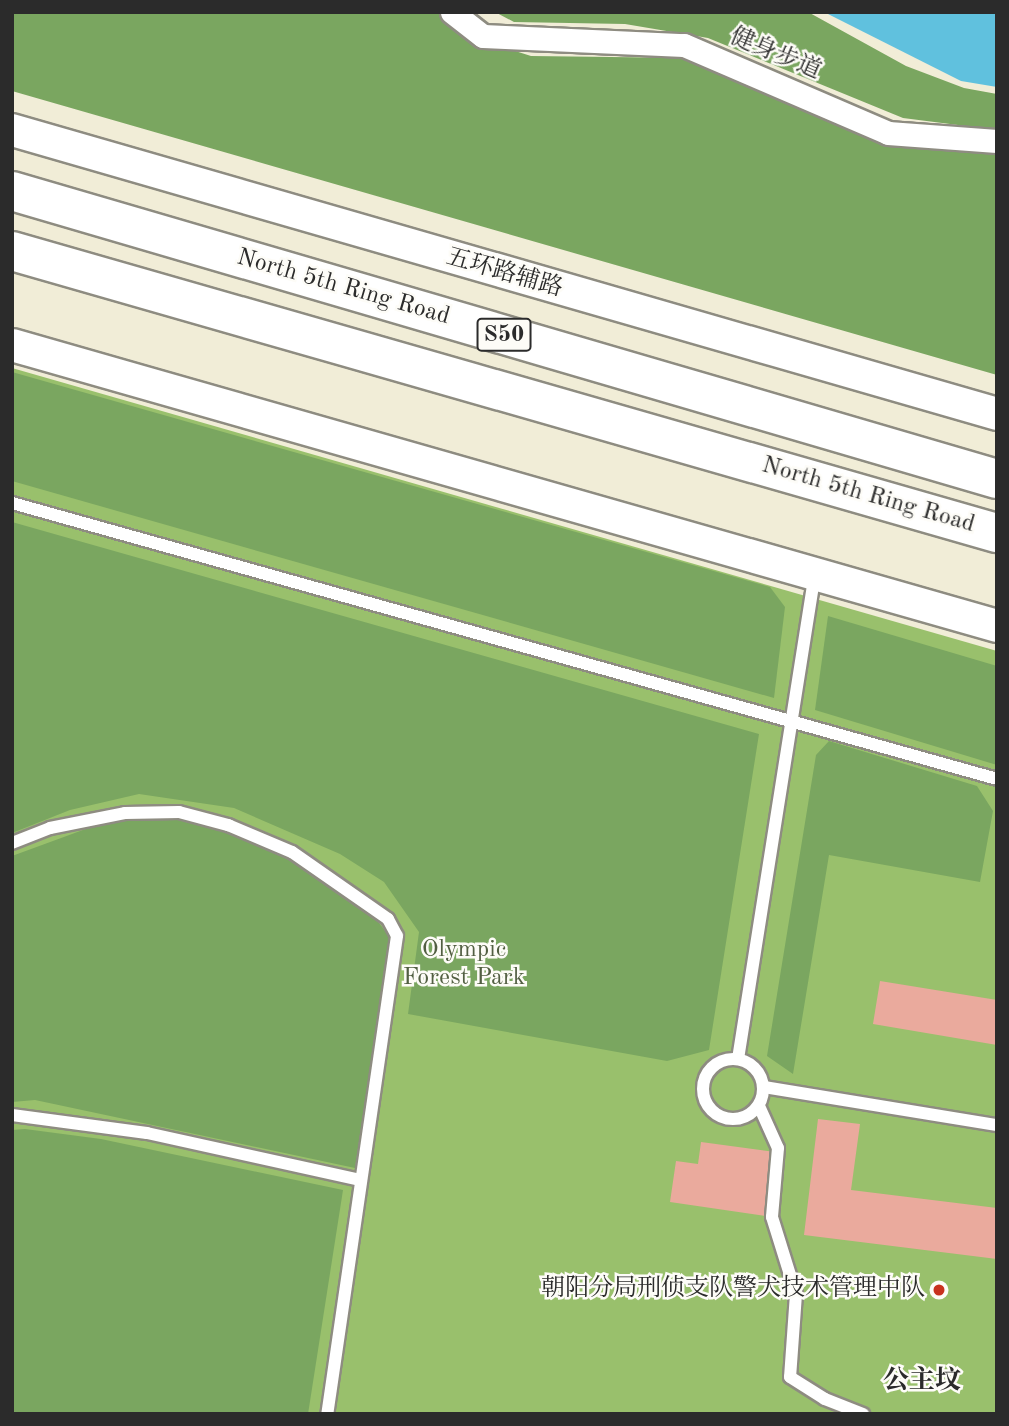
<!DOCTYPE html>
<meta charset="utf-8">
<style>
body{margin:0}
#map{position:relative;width:1009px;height:1426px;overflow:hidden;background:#f1edd7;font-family:"Old Standard TT","Noto Serif SC",serif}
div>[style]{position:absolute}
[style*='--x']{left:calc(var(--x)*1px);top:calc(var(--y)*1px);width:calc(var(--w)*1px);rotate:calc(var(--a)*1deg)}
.green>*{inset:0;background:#99c06c}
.forest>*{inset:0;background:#7aa660}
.water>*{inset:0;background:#60c1de}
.building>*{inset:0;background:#eaaa9d}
.roads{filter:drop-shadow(2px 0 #8e8c81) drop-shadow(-2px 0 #8e8c81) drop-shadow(0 2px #8e8c81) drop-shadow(0 -2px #8e8c81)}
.lane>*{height:12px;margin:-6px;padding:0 6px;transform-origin:6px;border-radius:6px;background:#fff}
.lane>.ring{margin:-6px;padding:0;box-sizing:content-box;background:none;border:12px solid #fff;border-radius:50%}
.street>*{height:23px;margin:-11.5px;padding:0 11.5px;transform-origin:11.5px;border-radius:11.5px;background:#fff}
.secondary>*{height:32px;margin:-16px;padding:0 16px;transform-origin:16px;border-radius:16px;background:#fff}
.highway>*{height:38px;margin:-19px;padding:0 19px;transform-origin:19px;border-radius:19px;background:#fff}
.dots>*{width:19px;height:19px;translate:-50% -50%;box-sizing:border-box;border:4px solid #fdfcf7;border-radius:50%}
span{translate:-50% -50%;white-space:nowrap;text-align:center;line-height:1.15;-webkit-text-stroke:5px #fdfcf7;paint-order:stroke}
.shield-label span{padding:2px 5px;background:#fdfcf7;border:2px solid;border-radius:5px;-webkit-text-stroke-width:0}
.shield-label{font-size:23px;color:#2b2b2b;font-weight:700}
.street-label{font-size:24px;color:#2b2b2b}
.park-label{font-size:24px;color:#525f42}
.poi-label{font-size:24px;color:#2b2b2b}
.right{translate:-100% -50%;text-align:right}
.neighbourhood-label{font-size:26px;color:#2b2b2b;font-weight:700}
.frame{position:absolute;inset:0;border:14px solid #2b2b2b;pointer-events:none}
</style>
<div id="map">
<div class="green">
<i style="clip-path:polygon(12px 368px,997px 651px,997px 1414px,12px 1414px)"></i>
</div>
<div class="forest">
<i style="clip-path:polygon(12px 12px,439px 12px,471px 37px,531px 56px,690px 58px,823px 111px,997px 150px,997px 375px,12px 91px)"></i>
<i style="clip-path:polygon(495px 12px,808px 12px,906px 66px,964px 88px,997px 94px,997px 130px,903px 118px,708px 38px,625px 24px,514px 22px)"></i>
<i style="clip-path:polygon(12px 372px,770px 587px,785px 607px,774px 698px,12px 481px)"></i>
<i style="clip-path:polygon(12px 522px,759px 734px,709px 1050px,667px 1061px,408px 1014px,419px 932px,384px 882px,340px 854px,234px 808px,139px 794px,70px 810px,12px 833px)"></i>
<i style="clip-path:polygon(828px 616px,997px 666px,997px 765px,815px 710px)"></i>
<i style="clip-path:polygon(829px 741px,977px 786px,993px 811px,980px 882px,829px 855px,793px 1074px,767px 1056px,816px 755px)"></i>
<i style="clip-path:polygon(164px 816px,236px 834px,310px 870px,368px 909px,390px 937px,355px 1168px,35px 1100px,12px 1102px,12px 856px,102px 823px)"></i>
<i style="clip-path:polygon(25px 1129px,101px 1139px,343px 1190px,308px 1414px,12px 1414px,12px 1130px)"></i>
</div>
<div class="water">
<i style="clip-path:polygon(824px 12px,997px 12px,997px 87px,961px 81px)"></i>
</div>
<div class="building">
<i style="clip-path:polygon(880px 981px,997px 1000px,997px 1045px,873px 1024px)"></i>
<i style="clip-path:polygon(818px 1119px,860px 1124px,851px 1190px,997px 1208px,997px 1259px,804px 1235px)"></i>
<i style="clip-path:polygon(701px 1142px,775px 1152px,766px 1216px,670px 1202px,676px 1161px,698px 1164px)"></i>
</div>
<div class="roads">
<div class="lane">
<i style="--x:12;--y:503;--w:1023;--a:15.65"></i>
<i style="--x:12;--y:843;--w:41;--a:-21.5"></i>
<i style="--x:50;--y:828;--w:76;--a:-11.3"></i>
<i style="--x:125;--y:813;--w:54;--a:-1.1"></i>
<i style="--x:179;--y:812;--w:51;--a:14.9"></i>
<i style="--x:228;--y:825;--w:69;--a:22.9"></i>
<i style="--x:292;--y:852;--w:117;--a:34.9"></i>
<i style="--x:388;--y:919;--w:19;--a:62"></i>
<i style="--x:397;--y:936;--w:483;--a:98.3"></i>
<i class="ring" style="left:703px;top:1059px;width:48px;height:48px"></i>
<i style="--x:738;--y:1059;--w:490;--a:-81"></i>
<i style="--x:764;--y:1087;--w:236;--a:9.3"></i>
<i style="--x:759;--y:1106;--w:46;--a:65.7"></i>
<i style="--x:778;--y:1148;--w:69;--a:95"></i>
<i style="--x:772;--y:1217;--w:81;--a:72.7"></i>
<i style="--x:796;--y:1294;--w:83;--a:94.1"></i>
<i style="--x:790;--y:1377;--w:41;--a:32.2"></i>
<i style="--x:825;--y:1399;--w:41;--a:21.5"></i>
<i style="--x:12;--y:1115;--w:136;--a:7.6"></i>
<i style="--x:147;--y:1133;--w:219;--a:12.4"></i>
</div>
<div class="street">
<i style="--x:452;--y:12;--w:39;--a:38"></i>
<i style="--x:483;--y:36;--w:201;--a:2.6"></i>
<i style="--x:684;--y:45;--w:222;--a:23.3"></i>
<i style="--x:888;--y:133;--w:109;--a:4.2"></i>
</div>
<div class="secondary">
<i style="--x:12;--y:130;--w:1025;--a:16.08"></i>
<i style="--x:12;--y:345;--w:1024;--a:15.92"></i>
</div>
<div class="highway">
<i style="--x:12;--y:191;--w:1026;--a:16.3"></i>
<i style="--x:12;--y:251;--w:1025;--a:15.98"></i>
</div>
</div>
<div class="dots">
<i style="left:939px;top:1290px;background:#c8321e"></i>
</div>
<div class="shield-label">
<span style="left:504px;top:335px">S50</span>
</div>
<div class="street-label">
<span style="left:775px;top:55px;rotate:23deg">健身步道</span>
<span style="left:504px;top:274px;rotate:16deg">五环路辅路</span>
<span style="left:343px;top:288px;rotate:16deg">North 5th Ring Road</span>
<span style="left:868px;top:496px;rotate:16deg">North 5th Ring Road</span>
</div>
<div class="park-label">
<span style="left:464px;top:965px">Olympic<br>Forest Park</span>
</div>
<div class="poi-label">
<span class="right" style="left:925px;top:1290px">朝阳分局刑侦支队警犬技术管理中队</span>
</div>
<div class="neighbourhood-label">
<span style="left:922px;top:1382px">公主坟</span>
</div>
<div class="frame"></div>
</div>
